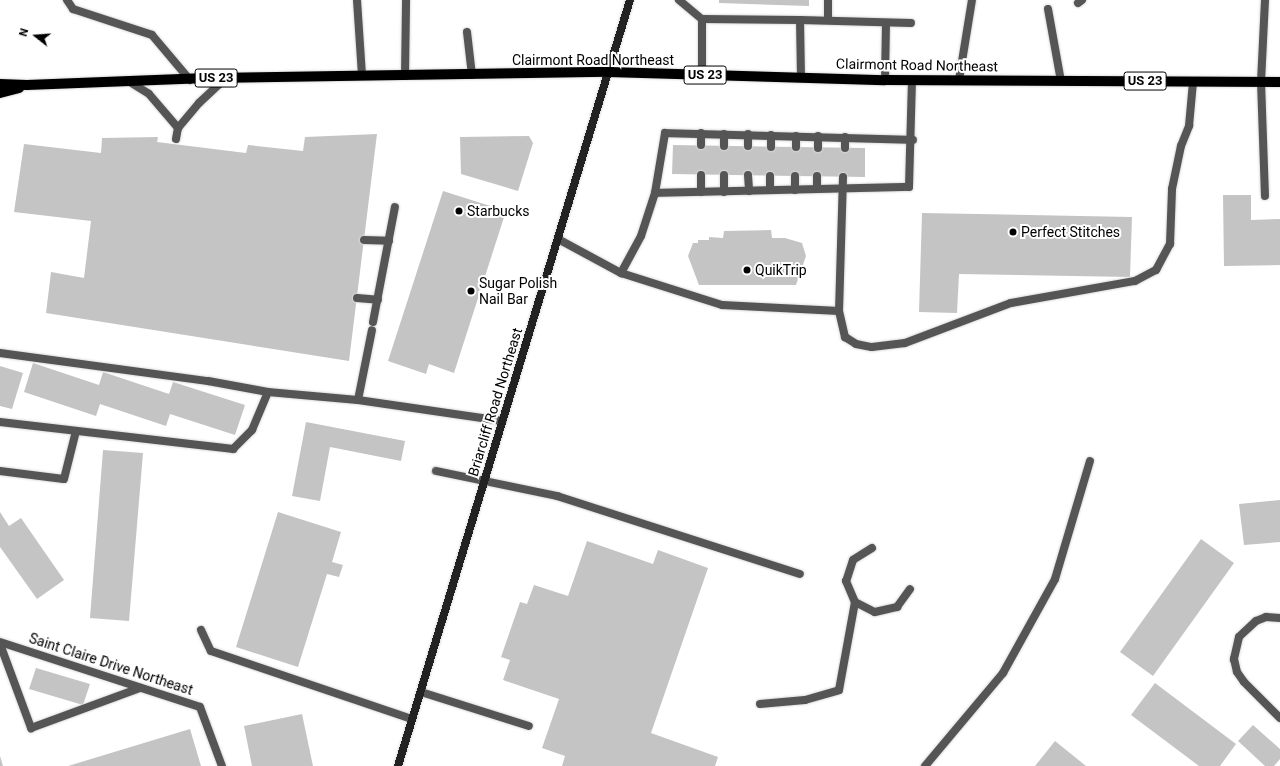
<!DOCTYPE html>
<style>
body{margin:0}
#map{position:relative;width:1280px;height:766px;overflow:hidden;background:#fff;font-family:Roboto,sans-serif}
div>[style]{position:absolute}
.building>*{inset:0;background:#c4c4c4}
.roads{filter:drop-shadow(0 0 1px #dbdbdb) drop-shadow(0 0 1px #dbdbdb)}
.lane>*{height:8px;margin:-4px;padding:0 4px;transform-origin:4px;border-radius:4px;background:#555}
.street>*{height:8px;margin:-4px;padding:0 4px;transform-origin:4px;border-radius:4px;background:#555}
.secondary>*{height:8px;margin:-4px;padding:0 4px;transform-origin:4px;border-radius:4px;background:#222}
.primary>*{height:10px;margin:-5px;padding:0 5px;transform-origin:5px;border-radius:5px;background:#000}
.dots>*{width:11px;height:11px;translate:-50% -50%;box-sizing:border-box;border:2px solid #fff;border-radius:50%}
span{translate:-50% -50%;white-space:nowrap;text-align:center;line-height:1.15;-webkit-text-stroke:4px #fff;paint-order:stroke}
.shield-label span{padding:1px 3px;background:#fff;border:1px solid;border-radius:3px;-webkit-text-stroke-width:0}
.shield-label{font-size:13px;color:#000;font-weight:700}
.street-label{font-size:14px;color:#000}
.poi-label{font-size:14px;color:#000}
.left{translate:0 -50%;text-align:left}
.north{position:absolute;left:16px;top:16px;width:40px;height:40px;-webkit-text-stroke:3px #fff;paint-order:stroke;rotate:287deg;font-size:11px;font-weight:700;line-height:16px;text-align:center;color:#000}
.north::after{content:'';display:block;margin:auto;width:14px;height:18px;background:#000;clip-path:polygon(50% 0,100% 100%,50% 72%,0 100%)}
</style>
<div id="map">
<div class="building">
<div style="clip-path:polygon(719px 0,809px 0,809px 6px,719px 3px)"></div>
<div style="clip-path:polygon(377px 134px,349px 361px,46px 313px,51px 272px,84px 278px,91px 221px,14px 212px,24px 144px,101px 153px,102px 138px,158px 137px,157px 142px,246px 153px,248px 145px,303px 151px,305px 137px)"></div>
<div style="clip-path:polygon(529px 136px,533px 143px,518px 191px,461px 174px,460px 137px)"></div>
<div style="clip-path:polygon(673px 145px,865px 148px,865px 177px,672px 174px)"></div>
<div style="clip-path:polygon(443px 191px,506px 211px,454px 373px,429px 364px,426px 374px,388px 361px)"></div>
<div style="clip-path:polygon(1223px 195px,1251px 195px,1251px 220px,1280px 219px,1280px 265px,1224px 266px)"></div>
<div style="clip-path:polygon(922px 213px,1132px 217px,1130px 277px,959px 274px,957px 313px,919px 312px)"></div>
<div style="clip-path:polygon(771px 230px,772px 238px,785px 238px,802px 243px,806px 256px,796px 285px,699px 285px,688px 256px,693px 243px,698px 243px,698px 240px,709px 240px,709px 237px,723px 238px,724px 231px)"></div>
<div style="clip-path:polygon(33px 363px,99px 385px,103px 372px,169px 394px,173px 382px,245px 405px,235px 435px,170px 414px,166px 426px,100px 404px,96px 416px,24px 392px)"></div>
<div style="clip-path:polygon(0 366px,23px 373px,12px 409px,0 406px)"></div>
<div style="clip-path:polygon(306px 422px,405px 441px,401px 461px,330px 447px,320px 501px,292px 496px)"></div>
<div style="clip-path:polygon(103px 450px,143px 453px,129px 621px,90px 618px)"></div>
<div style="clip-path:polygon(1280px 500px,1280px 542px,1244px 545px,1239px 504px)"></div>
<div style="clip-path:polygon(0 512px,9px 526px,21px 518px,64px 580px,37px 599px,0 547px)"></div>
<div style="clip-path:polygon(278px 512px,341px 532px,332px 562px,343px 565px,339px 577px,327px 574px,298px 667px,236px 647px)"></div>
<div style="clip-path:polygon(1201px 539px,1234px 563px,1153px 676px,1120px 652px)"></div>
<div style="clip-path:polygon(587px 541px,653px 564px,658px 550px,708px 568px,651px 733px,718px 757px,715px 766px,562px 766px,565px 756px,542px 748px,559px 699px,503px 680px,510px 660px,501px 657px,520px 602px,527px 604px,534px 585px,568px 596px)"></div>
<div style="clip-path:polygon(36px 668px,90px 684px,83px 705px,29px 689px)"></div>
<div style="clip-path:polygon(1155px 683px,1236px 744px,1220px 766px,1199px 766px,1131px 715px)"></div>
<div style="clip-path:polygon(302px 714px,313px 766px,252px 766px,244px 726px)"></div>
<div style="clip-path:polygon(1253px 725px,1280px 749px,1280px 759px,1274px 766px,1265px 766px,1238px 741px)"></div>
<div style="clip-path:polygon(190px 729px,201px 766px,68px 766px)"></div>
<div style="clip-path:polygon(1055px 741px,1086px 766px,1035px 766px)"></div>
<div style="clip-path:polygon(0 756px,3px 766px,0 766px)"></div>
</div>
<div class="roads">
<div class="lane">
<div style="left:67px;top:0;width:11px;rotate:56deg"></div>
<div style="left:73px;top:9px;width:83px;rotate:18.2deg"></div>
<div style="left:152px;top:35px;width:59px;rotate:49.8deg"></div>
<div style="left:357px;top:0;width:76px;rotate:86.2deg"></div>
<div style="left:679px;top:0;width:30px;rotate:40deg"></div>
<div style="left:1078px;top:3px;width:5px;rotate:-37deg"></div>
<div style="left:1048px;top:9px;width:73px;rotate:79.8deg"></div>
<div style="left:828px;top:20px;width:20px;rotate:-90deg"></div>
<div style="left:467px;top:32px;width:43px;rotate:83.4deg"></div>
<div style="left:702px;top:75px;width:56px;rotate:-90deg"></div>
<div style="left:702px;top:19px;width:98px;rotate:0.6deg"></div>
<div style="left:405px;top:76px;width:76px;rotate:-89.2deg"></div>
<div style="left:801px;top:77px;width:57px;rotate:-91deg"></div>
<div style="left:800px;top:20px;width:111px;rotate:1.5deg"></div>
<div style="left:885px;top:80px;width:57px;rotate:-89deg"></div>
<div style="left:959px;top:80px;width:81px;rotate:-80.8deg"></div>
<div style="left:130px;top:82px;width:22px;rotate:32deg"></div>
<div style="left:149px;top:94px;width:45px;rotate:49.5deg"></div>
<div style="left:178px;top:128px;width:33px;rotate:-50deg"></div>
<div style="left:199px;top:103px;width:37px;rotate:-43deg"></div>
<div style="left:701px;top:133px;width:12px;rotate:90deg"></div>
<div style="left:748px;top:134px;width:12px;rotate:90deg"></div>
<div style="left:796px;top:136px;width:11px;rotate:90deg"></div>
<div style="left:176px;top:139px;width:11px;rotate:-80deg"></div>
<div style="left:724px;top:146px;width:12px;rotate:-90deg"></div>
<div style="left:771px;top:147px;width:12px;rotate:-90deg"></div>
<div style="left:818px;top:148px;width:12px;rotate:-90deg"></div>
<div style="left:845px;top:148px;width:11px;rotate:-90deg"></div>
<div style="left:724px;top:175px;width:17px;rotate:90deg"></div>
<div style="left:748px;top:175px;width:16px;rotate:86deg"></div>
<div style="left:843px;top:177px;width:134px;rotate:91.7deg"></div>
<div style="left:839px;top:311px;width:27px;rotate:77deg"></div>
<div style="left:845px;top:337px;width:13px;rotate:32deg"></div>
<div style="left:856px;top:344px;width:16px;rotate:11deg"></div>
<div style="left:872px;top:347px;width:33px;rotate:-7deg"></div>
<div style="left:905px;top:343px;width:113px;rotate:-20.7deg"></div>
<div style="left:1011px;top:303px;width:126px;rotate:-10.1deg"></div>
<div style="left:1135px;top:281px;width:24px;rotate:-28deg"></div>
<div style="left:1156px;top:270px;width:30px;rotate:-62deg"></div>
<div style="left:1170px;top:244px;width:55px;rotate:-87.9deg"></div>
<div style="left:1172px;top:189px;width:44px;rotate:-78.2deg"></div>
<div style="left:1181px;top:146px;width:22px;rotate:-68deg"></div>
<div style="left:1189px;top:126px;width:44px;rotate:-84.8deg"></div>
<div style="left:817px;top:189px;width:13px;rotate:-90deg"></div>
<div style="left:770px;top:190px;width:14px;rotate:-90deg"></div>
<div style="left:795px;top:190px;width:14px;rotate:-90deg"></div>
<div style="left:701px;top:192px;width:17px;rotate:-90deg"></div>
<div style="left:655px;top:193px;width:254px;rotate:-1.4deg"></div>
<div style="left:909px;top:187px;width:107px;rotate:-88.4deg"></div>
<div style="left:1265px;top:196px;width:114px;rotate:-92deg"></div>
<div style="left:1261px;top:82px;width:82px;rotate:-87.2deg"></div>
<div style="left:558px;top:239px;width:72px;rotate:28.4deg"></div>
<div style="left:621px;top:273px;width:106px;rotate:17.6deg"></div>
<div style="left:722px;top:305px;width:117px;rotate:2.9deg"></div>
<div style="left:364px;top:240px;width:25px;rotate:2deg"></div>
<div style="left:621px;top:273px;width:42px;rotate:-61.6deg"></div>
<div style="left:641px;top:236px;width:45px;rotate:-72deg"></div>
<div style="left:655px;top:193px;width:61px;rotate:-80.5deg"></div>
<div style="left:665px;top:133px;width:248px;rotate:1.6deg"></div>
<div style="left:357px;top:298px;width:21px;rotate:5deg"></div>
<div style="left:373px;top:322px;width:117px;rotate:-79.2deg"></div>
<div style="left:0;top:353px;width:210px;rotate:7.7deg"></div>
<div style="left:208px;top:381px;width:61px;rotate:10.4deg"></div>
<div style="left:268px;top:392px;width:90px;rotate:5.1deg"></div>
<div style="left:358px;top:400px;width:146px;rotate:8.3deg"></div>
<div style="left:358px;top:400px;width:71px;rotate:-78.7deg"></div>
<div style="left:0;top:422px;width:235px;rotate:6.6deg"></div>
<div style="left:233px;top:449px;width:27px;rotate:-45deg"></div>
<div style="left:252px;top:430px;width:41px;rotate:-67.2deg"></div>
<div style="left:0;top:471px;width:64px;rotate:7.1deg"></div>
<div style="left:64px;top:479px;width:49px;rotate:-76deg"></div>
<div style="left:436px;top:471px;width:124px;rotate:11.7deg"></div>
<div style="left:557px;top:496px;width:255px;rotate:17.8deg"></div>
<div style="left:872px;top:548px;width:22px;rotate:148deg"></div>
<div style="left:853px;top:560px;width:22px;rotate:108deg"></div>
<div style="left:846px;top:581px;width:23px;rotate:67deg"></div>
<div style="left:855px;top:602px;width:22px;rotate:27deg"></div>
<div style="left:875px;top:612px;width:23px;rotate:-13deg"></div>
<div style="left:897px;top:607px;width:22px;rotate:-54deg"></div>
<div style="left:201px;top:630px;width:23px;rotate:65deg"></div>
<div style="left:211px;top:651px;width:212px;rotate:18.7deg"></div>
<div style="left:0;top:644px;width:90px;rotate:69.7deg"></div>
<div style="left:31px;top:728px;width:116px;rotate:-20.2deg"></div>
<div style="left:421px;top:692px;width:113px;rotate:17.5deg"></div>
<div style="left:760px;top:704px;width:45px;rotate:-5.1deg"></div>
<div style="left:805px;top:700px;width:35px;rotate:-16deg"></div>
<div style="left:839px;top:690px;width:89px;rotate:-79.7deg"></div>
</div>
<div class="street">
<div style="left:1280px;top:618px;width:14px;rotate:-176deg"></div>
<div style="left:1266px;top:617px;width:11px;rotate:158deg"></div>
<div style="left:1256px;top:621px;width:23px;rotate:137deg"></div>
<div style="left:1239px;top:637px;width:23px;rotate:103deg"></div>
<div style="left:1234px;top:659px;width:13px;rotate:77deg"></div>
<div style="left:1237px;top:672px;width:12px;rotate:55deg"></div>
<div style="left:1244px;top:682px;width:51px;rotate:45deg"></div>
<div style="left:0;top:642px;width:210px;rotate:18deg"></div>
<div style="left:200px;top:707px;width:63px;rotate:69.6deg"></div>
<div style="left:925px;top:766px;width:121px;rotate:-50deg"></div>
<div style="left:1003px;top:673px;width:107px;rotate:-61deg"></div>
<div style="left:1055px;top:579px;width:123px;rotate:-73.5deg"></div>
</div>
<div class="secondary">
<div style="left:398px;top:766px;width:800px;rotate:-73.15deg"></div>
</div>
<div class="primary">
<div style="left:0;top:84px;width:27px;rotate:2deg"></div>
<div style="left:27px;top:85px;width:186px;rotate:-2.2deg"></div>
<div style="left:213px;top:78px;width:395px;rotate:-0.9deg"></div>
<div style="left:608px;top:72px;width:277px;rotate:1.7deg"></div>
<div style="left:885px;top:80px;width:395px;rotate:0.3deg"></div>
<div style="left:0;top:93px;width:20px;rotate:-15deg"></div>
</div>
</div>
<div class="dots">
<div style="left:459px;top:211px;background:#000"></div>
<div style="left:1013px;top:232px;background:#000"></div>
<div style="left:747px;top:270px;background:#000"></div>
<div style="left:471px;top:291px;background:#000"></div>
</div>
<div class="shield-label">
<span style="left:705px;top:75px">US 23</span>
<span style="left:216px;top:78px">US 23</span>
<span style="left:1145px;top:81px">US 23</span>
</div>
<div class="street-label">
<span style="left:593px;top:60px">Clairmont Road Northeast</span>
<span style="left:917px;top:65px;rotate:1deg">Clairmont Road Northeast</span>
<span style="left:495px;top:402px;rotate:-73deg">Briarcliff Road Northeast</span>
<span style="left:111px;top:664px;rotate:18deg">Saint Claire Drive Northeast</span>
</div>
<div class="poi-label">
<span class="left" style="left:467px;top:211px">Starbucks</span>
<span class="left" style="left:1021px;top:232px">Perfect Stitches</span>
<span class="left" style="left:755px;top:270px">QuikTrip</span>
<span class="left" style="left:479px;top:291px">Sugar Polish<br>Nail Bar</span>
</div>
<div class="north">N</div>
</div>
